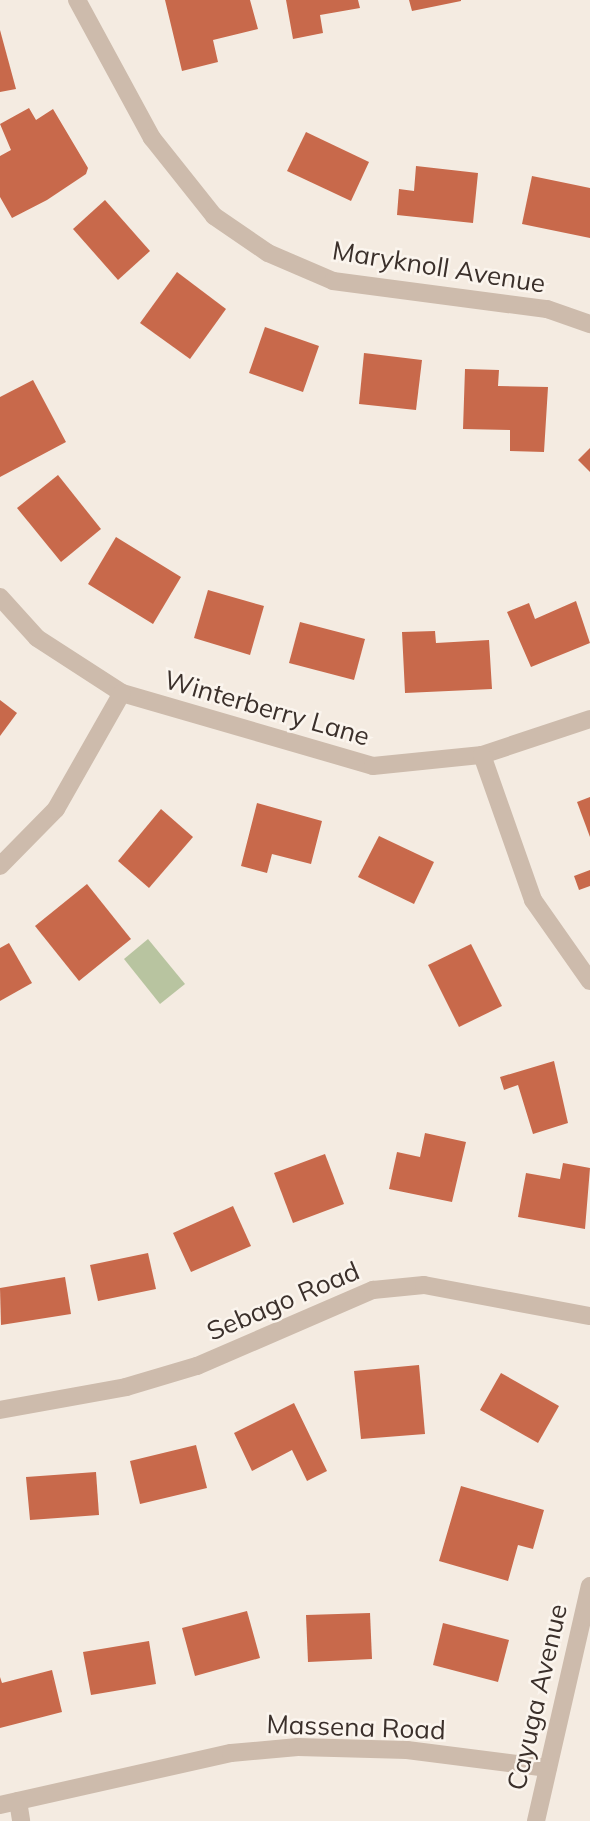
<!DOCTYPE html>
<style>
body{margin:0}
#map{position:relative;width:590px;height:1821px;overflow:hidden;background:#f4ebe1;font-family:Mulish,sans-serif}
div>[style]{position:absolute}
.green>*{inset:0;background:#b8c4a0}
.building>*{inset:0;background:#c8694b}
.minor>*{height:18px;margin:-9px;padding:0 9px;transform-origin:9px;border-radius:9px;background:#cdbbac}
span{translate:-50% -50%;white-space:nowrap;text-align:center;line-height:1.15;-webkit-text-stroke:5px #fbf5ee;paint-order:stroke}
.street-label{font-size:26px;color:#3b302b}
</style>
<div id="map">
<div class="green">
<div style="clip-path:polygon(148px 939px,185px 984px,160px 1004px,124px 959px)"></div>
</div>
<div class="building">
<div style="clip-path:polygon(165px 0,250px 0,258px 29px,213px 40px,218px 62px,182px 71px)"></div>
<div style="clip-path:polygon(286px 0,358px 0,360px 8px,320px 15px,323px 33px,293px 39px)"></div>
<div style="clip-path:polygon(409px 0,461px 0,461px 1px,412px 11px)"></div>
<div style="clip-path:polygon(0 30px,16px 89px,0 92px)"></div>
<div style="clip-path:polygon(29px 108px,36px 120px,53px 109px,88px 168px,86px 174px,47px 200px,12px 218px,0 197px,0 156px,11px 150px,0 124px)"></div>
<div style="clip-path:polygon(306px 132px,369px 162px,351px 201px,287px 171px)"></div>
<div style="clip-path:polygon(416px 166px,478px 173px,473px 223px,397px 215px,399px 189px,414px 191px)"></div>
<div style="clip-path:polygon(532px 176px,590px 188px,590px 238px,522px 224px)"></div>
<div style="clip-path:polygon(105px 200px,150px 251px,118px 280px,73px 229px)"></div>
<div style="clip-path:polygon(177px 272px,226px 309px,190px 359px,140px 323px)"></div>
<div style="clip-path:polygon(265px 327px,319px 346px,303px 392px,249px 373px)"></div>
<div style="clip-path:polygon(364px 353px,422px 360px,416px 410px,359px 404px)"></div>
<div style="clip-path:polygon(465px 369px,499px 370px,498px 386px,548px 387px,544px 452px,510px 451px,510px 430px,463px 429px)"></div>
<div style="clip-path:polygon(33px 380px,66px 442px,0 477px,0 397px)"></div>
<div style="clip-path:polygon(590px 448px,590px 472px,578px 460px)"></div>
<div style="clip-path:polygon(58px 475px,101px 529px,61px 562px,17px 508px)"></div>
<div style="clip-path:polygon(116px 537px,181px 577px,153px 624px,88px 584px)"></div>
<div style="clip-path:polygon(208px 590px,264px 606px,250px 655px,194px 638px)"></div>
<div style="clip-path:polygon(576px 601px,590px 643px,531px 667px,507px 612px,529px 603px,535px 619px)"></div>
<div style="clip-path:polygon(300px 622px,365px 639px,354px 680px,289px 663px)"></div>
<div style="clip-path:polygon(435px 631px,436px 643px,489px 640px,492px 689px,405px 693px,402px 632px)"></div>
<div style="clip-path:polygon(0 700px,17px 713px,0 736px)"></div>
<div style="clip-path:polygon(590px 797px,590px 837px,577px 802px)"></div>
<div style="clip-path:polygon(257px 803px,322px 821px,311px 864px,272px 854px,267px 873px,241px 866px)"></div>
<div style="clip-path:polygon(161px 809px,193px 837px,149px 888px,118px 861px)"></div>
<div style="clip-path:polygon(379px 836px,434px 862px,414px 904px,358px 877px)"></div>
<div style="clip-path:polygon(590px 870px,590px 886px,579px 890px,574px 876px)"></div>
<div style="clip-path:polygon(87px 884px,131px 939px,79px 981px,35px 926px)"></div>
<div style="clip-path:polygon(9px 943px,32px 983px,0 1001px,0 948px)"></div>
<div style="clip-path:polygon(471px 944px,502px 1006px,459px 1027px,428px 965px)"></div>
<div style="clip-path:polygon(554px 1061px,568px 1123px,533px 1134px,518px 1085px,504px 1090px,500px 1077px)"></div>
<div style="clip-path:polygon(425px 1133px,466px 1142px,452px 1202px,389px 1189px,397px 1152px,420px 1157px)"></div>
<div style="clip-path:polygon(325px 1154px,344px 1204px,293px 1223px,274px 1173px)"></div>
<div style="clip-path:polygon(563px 1163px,590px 1168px,585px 1229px,518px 1217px,526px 1173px,560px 1179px)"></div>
<div style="clip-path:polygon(233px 1206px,251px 1246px,191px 1272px,173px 1233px)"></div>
<div style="clip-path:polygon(148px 1253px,156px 1289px,98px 1301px,90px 1265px)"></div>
<div style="clip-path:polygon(65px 1277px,71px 1314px,1px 1325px,0 1288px)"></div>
<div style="clip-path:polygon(419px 1365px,425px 1434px,361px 1439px,354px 1371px)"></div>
<div style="clip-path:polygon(501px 1373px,559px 1406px,538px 1443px,480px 1410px)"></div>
<div style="clip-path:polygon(294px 1403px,327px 1471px,307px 1481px,292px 1450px,252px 1471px,234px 1433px)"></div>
<div style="clip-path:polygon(196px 1445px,207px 1488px,140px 1504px,130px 1461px)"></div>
<div style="clip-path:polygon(96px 1472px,99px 1515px,30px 1520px,26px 1477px)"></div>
<div style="clip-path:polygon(461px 1486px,544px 1510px,533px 1549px,518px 1545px,508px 1581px,439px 1561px)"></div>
<div style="clip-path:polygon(247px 1611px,260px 1658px,195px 1676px,182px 1628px)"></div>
<div style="clip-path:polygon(370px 1613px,372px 1659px,308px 1662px,306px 1615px)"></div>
<div style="clip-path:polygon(443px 1623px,509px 1640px,498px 1682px,433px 1665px)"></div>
<div style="clip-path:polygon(149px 1641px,156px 1684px,91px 1695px,83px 1652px)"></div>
<div style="clip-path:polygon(52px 1670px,62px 1712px,0 1728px,0 1677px,2px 1683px)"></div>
</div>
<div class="minor">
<div style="left:77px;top:0;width:157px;rotate:61.5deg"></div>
<div style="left:152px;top:138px;width:100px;rotate:51.5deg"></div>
<div style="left:214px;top:216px;width:65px;rotate:34.4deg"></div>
<div style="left:268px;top:253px;width:71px;rotate:23.3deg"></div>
<div style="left:333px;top:281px;width:216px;rotate:7.5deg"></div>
<div style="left:547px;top:309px;width:46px;rotate:19.2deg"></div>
<div style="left:0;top:597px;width:55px;rotate:47.9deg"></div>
<div style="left:37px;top:638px;width:101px;rotate:32.9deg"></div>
<div style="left:122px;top:693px;width:261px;rotate:16.2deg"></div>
<div style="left:373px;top:766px;width:110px;rotate:-5.8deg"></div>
<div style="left:482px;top:755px;width:114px;rotate:-18.4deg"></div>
<div style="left:482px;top:755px;width:154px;rotate:70.6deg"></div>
<div style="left:533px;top:900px;width:99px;rotate:54.9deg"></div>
<div style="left:0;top:866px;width:80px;rotate:-45.5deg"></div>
<div style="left:56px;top:809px;width:133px;rotate:-60.4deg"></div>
<div style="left:0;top:1410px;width:128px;rotate:-10.3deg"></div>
<div style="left:126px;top:1387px;width:74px;rotate:-16.5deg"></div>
<div style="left:197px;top:1366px;width:192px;rotate:-23.4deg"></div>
<div style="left:373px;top:1290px;width:51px;rotate:-5.6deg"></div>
<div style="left:424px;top:1285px;width:169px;rotate:10.6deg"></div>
<div style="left:18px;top:1801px;width:20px;rotate:81deg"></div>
<div style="left:0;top:1805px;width:237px;rotate:-12.7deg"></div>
<div style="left:231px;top:1753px;width:67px;rotate:-5.1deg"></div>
<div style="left:298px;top:1747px;width:109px;rotate:1.6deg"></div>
<div style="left:407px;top:1750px;width:142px;rotate:7.3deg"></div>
<div style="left:536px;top:1821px;width:241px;rotate:-77.1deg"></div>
</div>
<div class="street-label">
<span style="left:439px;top:267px;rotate:9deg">Maryknoll Avenue</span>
<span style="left:267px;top:708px;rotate:16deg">Winterberry Lane</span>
<span style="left:283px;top:1301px;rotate:-23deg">Sebago Road</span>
<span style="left:537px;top:1697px;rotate:-77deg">Cayuga Avenue</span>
<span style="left:356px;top:1727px;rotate:2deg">Massena Road</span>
</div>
</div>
